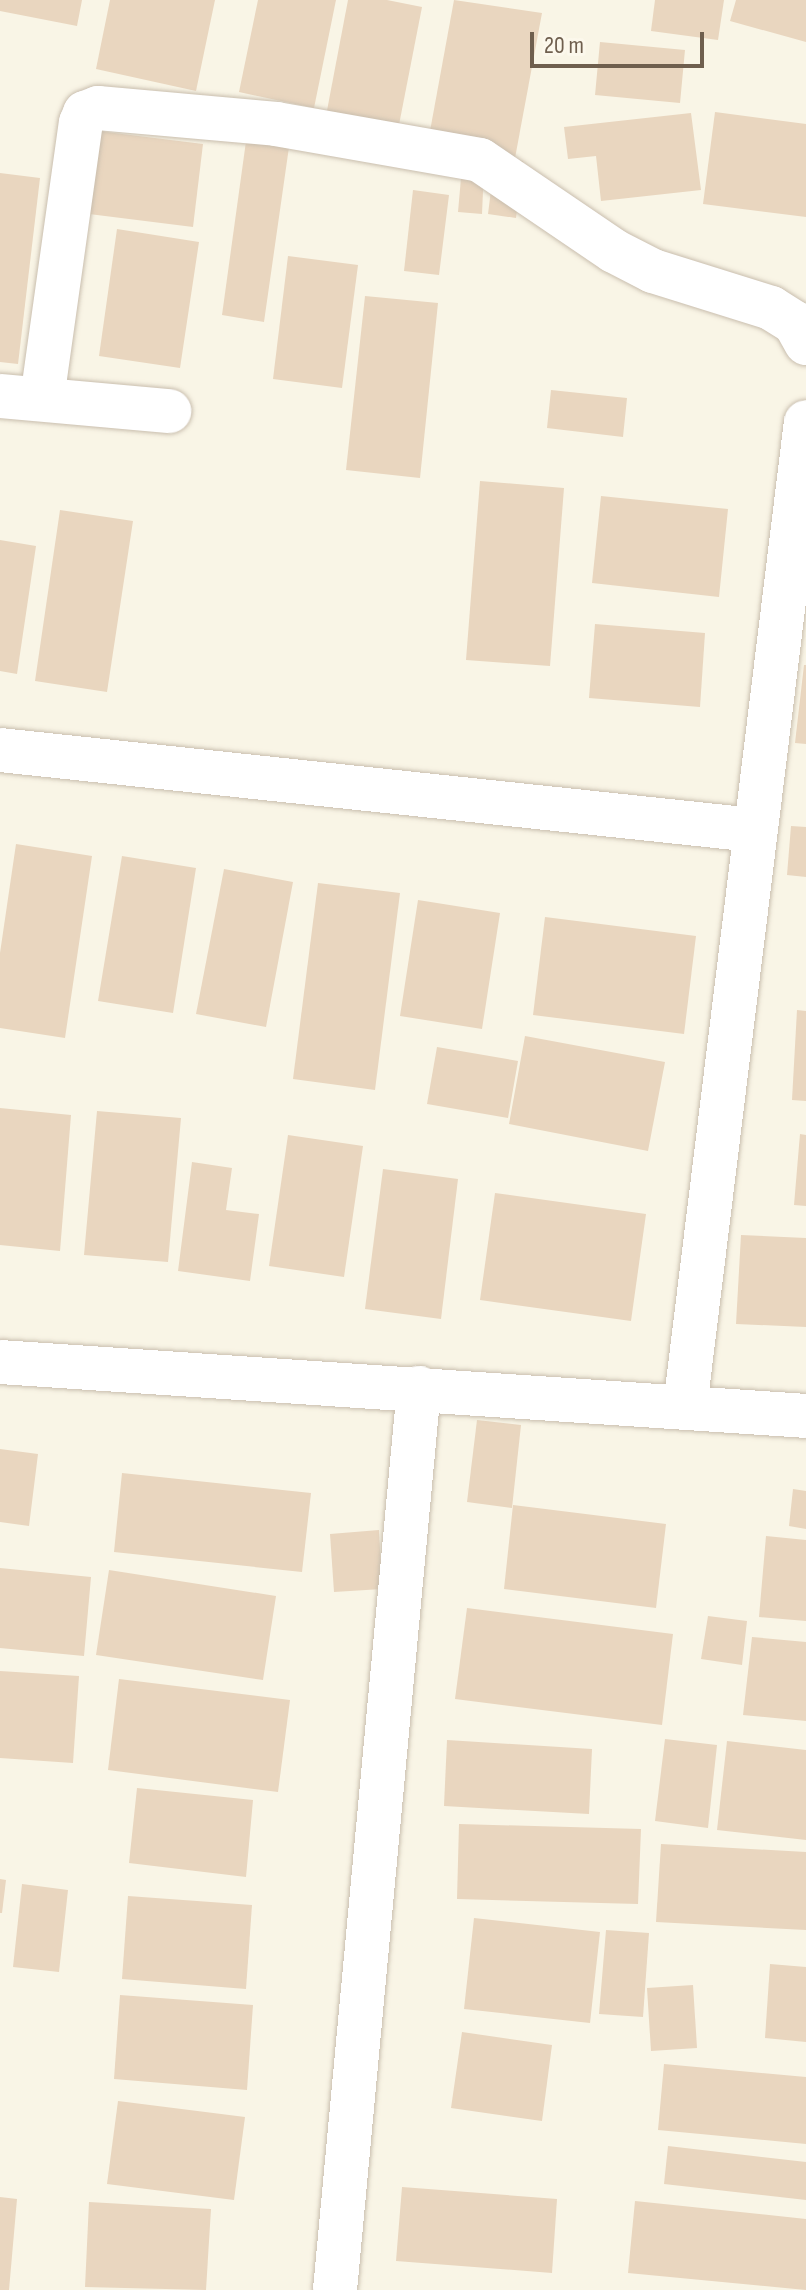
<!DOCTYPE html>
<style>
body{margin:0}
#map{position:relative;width:806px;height:2290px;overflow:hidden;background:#f9f5e6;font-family:"Sofia Sans Condensed",sans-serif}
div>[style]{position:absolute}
.building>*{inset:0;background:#e9d6bf}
.roads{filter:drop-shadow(0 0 2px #c9beae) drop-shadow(0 0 2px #c9beae)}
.minor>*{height:44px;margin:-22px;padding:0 22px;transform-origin:22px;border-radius:22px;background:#fff}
span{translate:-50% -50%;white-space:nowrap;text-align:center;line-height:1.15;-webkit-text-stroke:7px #fcf8ec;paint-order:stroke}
.scale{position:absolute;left:530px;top:32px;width:174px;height:36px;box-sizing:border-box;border:4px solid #6f5f4e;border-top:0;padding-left:10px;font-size:24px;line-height:28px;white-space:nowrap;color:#6f5f4e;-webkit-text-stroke:6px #fcf8ec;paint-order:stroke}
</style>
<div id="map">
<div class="building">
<div style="clip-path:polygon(0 0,82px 0,77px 26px,0 11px)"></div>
<div style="clip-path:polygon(110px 0,215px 0,196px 91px,96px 69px)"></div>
<div style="clip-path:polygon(258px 0,336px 0,314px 108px,239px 92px)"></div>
<div style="clip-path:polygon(348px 0,387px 0,422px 7px,397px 135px,325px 121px)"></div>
<div style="clip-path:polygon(454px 0,542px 13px,515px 158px,428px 142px)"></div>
<div style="clip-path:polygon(655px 0,724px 0,718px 40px,651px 31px)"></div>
<div style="clip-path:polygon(736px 0,806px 0,806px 42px,730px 21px)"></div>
<div style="clip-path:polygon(600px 42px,685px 50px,680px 103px,595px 95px)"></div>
<div style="clip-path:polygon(715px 112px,806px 124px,806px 217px,703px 204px)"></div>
<div style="clip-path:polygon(691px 113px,701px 190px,601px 201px,596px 156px,568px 159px,564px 127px)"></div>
<div style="clip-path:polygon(98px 131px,203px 144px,193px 227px,89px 214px)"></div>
<div style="clip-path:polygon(247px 134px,290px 140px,264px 322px,222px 315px)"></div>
<div style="clip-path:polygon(495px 158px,523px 161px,516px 218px,488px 214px)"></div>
<div style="clip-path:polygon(462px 167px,484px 168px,482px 214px,458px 212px)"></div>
<div style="clip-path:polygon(0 173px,40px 178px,18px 364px,0 362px)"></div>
<div style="clip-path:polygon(413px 190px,449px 195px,439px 275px,404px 271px)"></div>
<div style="clip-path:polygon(117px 229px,199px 242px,180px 368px,99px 356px)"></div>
<div style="clip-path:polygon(288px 256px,358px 265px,342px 388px,273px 379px)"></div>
<div style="clip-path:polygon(365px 296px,438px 303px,420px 478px,346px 470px)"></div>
<div style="clip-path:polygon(551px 390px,627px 398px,623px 437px,547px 428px)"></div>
<div style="clip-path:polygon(480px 481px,564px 488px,550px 666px,466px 660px)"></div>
<div style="clip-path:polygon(601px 496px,728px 509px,719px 597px,592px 583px)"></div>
<div style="clip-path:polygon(60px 510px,133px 521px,107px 692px,35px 681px)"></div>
<div style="clip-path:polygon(0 540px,36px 546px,17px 674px,0 671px)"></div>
<div style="clip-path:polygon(595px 624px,705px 633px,700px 707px,589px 698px)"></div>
<div style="clip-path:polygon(804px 665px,806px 665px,806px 744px,795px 743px)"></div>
<div style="clip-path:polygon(791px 826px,806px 827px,806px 877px,787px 875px)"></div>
<div style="clip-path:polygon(16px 844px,92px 856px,65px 1038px,0 1028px,0 953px)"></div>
<div style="clip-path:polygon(122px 856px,196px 868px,173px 1013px,98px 1001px)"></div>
<div style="clip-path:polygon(224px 869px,293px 882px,266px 1027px,196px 1014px)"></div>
<div style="clip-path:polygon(318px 883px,400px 893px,375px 1090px,293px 1079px)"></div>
<div style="clip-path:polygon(418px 900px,500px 913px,482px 1029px,400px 1016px)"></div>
<div style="clip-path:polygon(545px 917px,696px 936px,684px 1034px,533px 1015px)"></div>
<div style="clip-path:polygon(797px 1010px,806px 1011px,806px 1101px,792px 1100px)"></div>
<div style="clip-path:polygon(525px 1036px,665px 1062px,648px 1151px,509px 1124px)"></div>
<div style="clip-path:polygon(437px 1047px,518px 1061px,508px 1118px,427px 1104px)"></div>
<div style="clip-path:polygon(0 1108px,71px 1115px,60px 1251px,0 1245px)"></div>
<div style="clip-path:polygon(97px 1111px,181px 1118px,168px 1262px,84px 1255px)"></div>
<div style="clip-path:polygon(800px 1134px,806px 1135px,806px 1206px,794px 1205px)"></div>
<div style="clip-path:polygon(288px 1135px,363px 1146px,344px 1277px,269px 1266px)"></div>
<div style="clip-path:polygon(192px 1162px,232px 1168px,226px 1210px,259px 1214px,250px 1281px,178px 1271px)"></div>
<div style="clip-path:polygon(383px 1169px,458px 1179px,441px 1319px,365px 1309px)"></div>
<div style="clip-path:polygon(495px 1193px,646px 1214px,631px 1321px,480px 1300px)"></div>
<div style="clip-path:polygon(741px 1235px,806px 1238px,806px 1327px,736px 1324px)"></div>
<div style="clip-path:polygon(477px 1420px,521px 1425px,512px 1508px,467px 1502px)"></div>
<div style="clip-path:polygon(0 1449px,38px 1454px,29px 1526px,0 1522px)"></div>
<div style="clip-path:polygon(122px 1473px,311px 1493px,302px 1572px,114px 1552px)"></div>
<div style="clip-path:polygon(793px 1489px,806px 1491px,806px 1529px,789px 1526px)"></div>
<div style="clip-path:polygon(513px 1505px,666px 1524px,656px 1608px,504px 1589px)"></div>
<div style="clip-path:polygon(379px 1530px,382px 1589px,334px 1592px,330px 1534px)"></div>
<div style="clip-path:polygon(766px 1536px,806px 1540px,806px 1621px,759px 1617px)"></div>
<div style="clip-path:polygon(0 1568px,91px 1577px,84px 1656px,0 1648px)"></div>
<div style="clip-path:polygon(109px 1570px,276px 1596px,263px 1680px,96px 1655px)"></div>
<div style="clip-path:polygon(467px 1608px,673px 1634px,662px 1725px,455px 1699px)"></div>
<div style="clip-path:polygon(708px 1616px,747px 1621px,742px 1665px,701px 1659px)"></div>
<div style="clip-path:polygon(752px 1637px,806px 1642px,806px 1721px,743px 1715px)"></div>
<div style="clip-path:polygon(0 1671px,79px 1676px,73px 1763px,0 1758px)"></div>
<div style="clip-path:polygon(119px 1679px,290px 1700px,278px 1792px,108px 1770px)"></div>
<div style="clip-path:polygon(665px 1739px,717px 1745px,708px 1828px,655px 1821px)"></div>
<div style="clip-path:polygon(447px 1740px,592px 1749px,589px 1814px,444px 1806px)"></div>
<div style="clip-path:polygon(727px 1741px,806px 1750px,806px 1840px,717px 1830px)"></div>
<div style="clip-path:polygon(137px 1788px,253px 1800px,246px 1877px,129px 1863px)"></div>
<div style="clip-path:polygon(459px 1824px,641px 1829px,638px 1904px,457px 1899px)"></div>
<div style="clip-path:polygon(661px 1844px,806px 1852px,806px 1930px,656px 1922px)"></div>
<div style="clip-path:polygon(0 1879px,6px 1880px,2px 1913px,0 1913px)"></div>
<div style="clip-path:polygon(22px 1884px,68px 1890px,59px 1972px,13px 1967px)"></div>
<div style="clip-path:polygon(128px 1896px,252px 1905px,246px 1989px,122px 1979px)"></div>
<div style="clip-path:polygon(474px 1918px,600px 1932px,590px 2023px,464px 2009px)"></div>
<div style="clip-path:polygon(606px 1930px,649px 1933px,643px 2017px,599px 2014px)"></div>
<div style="clip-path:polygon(770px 1964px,806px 1967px,806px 2042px,765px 2038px)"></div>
<div style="clip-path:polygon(693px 1985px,697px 2048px,651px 2051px,647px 1988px)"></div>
<div style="clip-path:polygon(120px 1995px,253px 2005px,247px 2090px,114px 2079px)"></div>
<div style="clip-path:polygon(462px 2032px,552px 2045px,542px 2121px,451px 2108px)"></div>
<div style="clip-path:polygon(664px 2064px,806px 2077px,806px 2144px,658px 2130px)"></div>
<div style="clip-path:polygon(118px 2101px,245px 2117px,234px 2200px,107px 2184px)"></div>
<div style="clip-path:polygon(668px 2146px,806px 2162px,806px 2200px,664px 2184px)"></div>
<div style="clip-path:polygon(402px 2187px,557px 2199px,552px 2273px,396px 2261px)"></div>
<div style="clip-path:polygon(0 2197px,17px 2199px,9px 2290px,0 2290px)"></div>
<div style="clip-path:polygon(635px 2201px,806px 2219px,806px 2290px,628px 2273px)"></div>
<div style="clip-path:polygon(89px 2202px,211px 2209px,206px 2290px,85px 2287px)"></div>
</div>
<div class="roads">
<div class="minor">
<div style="left:0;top:396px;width:170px;rotate:5.1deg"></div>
<div style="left:42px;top:399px;width:279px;rotate:-82deg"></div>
<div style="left:81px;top:123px;width:11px;rotate:-68deg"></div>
<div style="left:85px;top:113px;width:14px;rotate:-21deg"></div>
<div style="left:98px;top:108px;width:179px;rotate:5.1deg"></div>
<div style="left:276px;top:124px;width:207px;rotate:10deg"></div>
<div style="left:480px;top:160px;width:162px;rotate:34.2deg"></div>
<div style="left:614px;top:251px;width:44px;rotate:27.1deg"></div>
<div style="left:653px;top:271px;width:124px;rotate:17.4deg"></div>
<div style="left:771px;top:308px;width:28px;rotate:32deg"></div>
<div style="left:795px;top:323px;width:23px;rotate:61deg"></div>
<div style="left:0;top:750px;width:757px;rotate:6.06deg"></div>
<div style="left:0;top:1362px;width:808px;rotate:3.83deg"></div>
<div style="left:685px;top:1407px;width:992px;rotate:-83deg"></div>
<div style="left:335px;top:2290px;width:906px;rotate:-84.68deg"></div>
</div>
</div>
<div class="scale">20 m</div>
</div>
